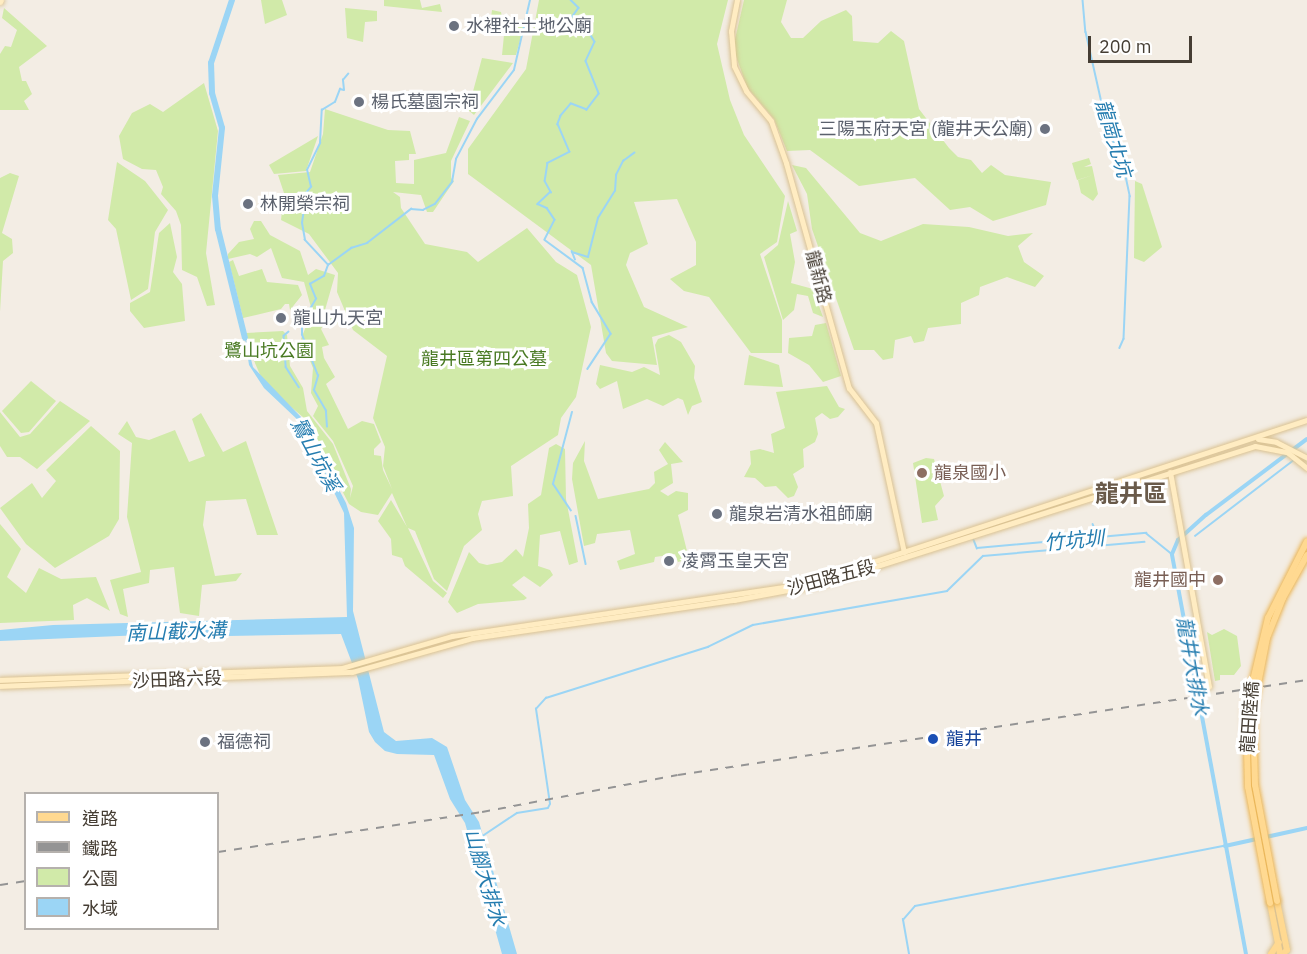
<!DOCTYPE html>
<meta charset="utf-8">
<style>
body{margin:0}
#map{position:relative;width:1307px;height:954px;overflow:hidden;background:#f3ede4;font-family:"IBM Plex Sans","Noto Sans TC",sans-serif}
div>[style]{position:absolute}
.green>*{inset:0;background:#d1eaa9}
.water>*{inset:0;background:#9bd5f5}
.stream>*{height:1.5px;margin:-0.75px;padding:0 0.75px;transform-origin:0.75px;border-radius:0.75px;background:#9bd5f5}
.canal>*{height:4px;margin:-2px;padding:0 2px;transform-origin:2px;border-radius:2px;background:#9bd5f5}
.river>*{height:6px;margin:-3px;padding:0 3px;transform-origin:3px;border-radius:3px;background:#9bd5f5}
.roads{filter:drop-shadow(0 0 2px #dac292) drop-shadow(0 0 2px #dac292)}
.secondary>*{height:5px;margin:-2.5px;padding:0 2.5px;transform-origin:2.5px;border-radius:2.5px;background:#ffecc2}
.primary>*{height:6px;margin:-3px;padding:0 3px;transform-origin:3px;border-radius:3px;background:#ffd991}
.rail>*{height:1.5px;margin-top:-0.75px;transform-origin:0;background:repeating-linear-gradient(90deg,#949494 0 8px,transparent 0 16px)}
.bridges{filter:drop-shadow(0 0 2px #ebb75a) drop-shadow(0 0 2px #ebb75a)}
.primary-bridge>*{height:6px;margin:-3px;padding:0 3px;transform-origin:3px;border-radius:3px;background:#ffd991}
.dots>*{width:16px;height:16px;translate:-50% -50%;box-sizing:border-box;border:3px solid #fff;border-radius:50%}
span{translate:-50% -50%;white-space:nowrap;text-align:center;line-height:1.15;-webkit-text-stroke:6px #fff;paint-order:stroke}
.worship-label{font-size:18px;color:#5b616d}
.left{translate:0 -50%;text-align:left}
.right{translate:-100% -50%;text-align:right}
.street-label{font-size:18px;color:#453d33}
.park-label{font-size:18px;color:#497a23}
.education-label{font-size:18px;color:#785e54}
.transit-label{font-size:18px;color:#164399}
.water-label{font-size:20px;color:#257db0;font-style:italic}
.district-label{font-size:24px;color:#695a4a;font-weight:700}
.legend{position:absolute;left:24px;top:792px;width:195px;height:138px;box-sizing:border-box;background:#fff;border:2px solid #b5b1ad;margin:0;padding:8px 10px;list-style:none;font-size:18px;color:#453d33}
.legend li{display:flex;align-items:center;gap:12px;height:30px}
.legend b{width:30px;border:2px solid #b5b1ad}
.scale{position:absolute;left:1088px;top:36px;width:104px;height:27px;box-sizing:border-box;border:3px solid #453d33;border-top:0;padding-left:8px;font-size:18px;line-height:21px;white-space:nowrap;color:#453d33;-webkit-text-stroke:4px #fff;paint-order:stroke}
</style>
<div id="map">
<div class="green">
<div style="clip-path:polygon(261px 0,282px 0,287px 15px,265px 24px)"></div>
<div style="clip-path:polygon(384px 0,420px 0,422px 8px,440px 4px,442px 12px,384px 6px)"></div>
<div style="clip-path:polygon(539px 0,728px 0,717px 44px,730px 100px,744px 135px,785px 196px,777px 242px,760px 254px,782px 320px,782px 353px,751px 353px,709px 297px,684px 291px,670px 279px,696px 265px,696px 242px,677px 199px,634px 202px,648px 244px,630px 253px,626px 265px,644px 307px,688px 327px,652px 337px,657px 365px,612px 361px,606px 353px,591px 265px,468px 174px,468px 149px,526px 69px)"></div>
<div style="clip-path:polygon(744px 0,787px 0,781px 22px,791px 38px,803px 38px,821px 21px,846px 10px,852px 16px,853px 41px,878px 43px,891px 31px,904px 41px,919px 109px,949px 148px,958px 157px,971px 160px,982px 173px,991px 165px,1005px 175px,1051px 182px,1046px 205px,993px 221px,970px 207px,950px 210px,915px 178px,859px 186px,810px 150px,787px 151px,774px 119px,747px 87px,733px 48px)"></div>
<div style="clip-path:polygon(4px 8px,47px 46px,19px 67px,22px 81px,26px 81px,32px 94px,24px 101px,29px 110px,0 110px,0 54px,5px 46px,11px 47px,17px 30px,2px 18px)"></div>
<div style="clip-path:polygon(345px 8px,377px 11px,377px 21px,365px 22px,363px 42px,347px 38px)"></div>
<div style="clip-path:polygon(492px 10px,501px 12px,503px 22px,525px 22px,516px 55px,502px 55px,504px 35px,489px 33px)"></div>
<div style="clip-path:polygon(482px 58px,513px 63px,474px 115px,468px 110px)"></div>
<div style="clip-path:polygon(204px 83px,218px 131px,206px 253px,215px 305px,207px 306px,197px 277px,182px 270px,181px 225px,176px 211px,161px 194px,163px 187px,156px 170px,142px 169px,123px 159px,119px 136px,132px 113px,150px 104px,163px 112px)"></div>
<div style="clip-path:polygon(325px 109px,388px 130px,410px 131px,416px 154px,409px 154px,409px 160px,395px 161px,396px 183px,414px 184px,414px 160px,446px 153px,459px 117px,470px 121px,451px 161px,451px 178px,454px 181px,433px 212px,427px 212px,421px 195px,393px 192px,400px 197px,401px 208px,425px 244px,467px 252px,478px 262px,527px 228px,556px 262px,577px 275px,591px 327px,576px 397px,561px 418px,558px 435px,511px 466px,513px 496px,482px 501px,478px 514px,482px 530px,464px 546px,447px 591px,434px 579px,415px 531px,408px 528px,433px 581px,447px 593px,443px 598px,405px 566px,402px 558px,392px 555px,391px 539px,378px 521px,391px 500px,407px 527px,392px 493px,378px 515px,361px 512px,349px 504px,304px 418px,264px 384px,249px 349px,246px 333px,283px 331px,287px 335px,290px 366px,303px 388px,307px 411px,333px 444px,351px 489px,350px 498px,353px 486px,333px 441px,313px 416px,318px 406px,311px 393px,313px 368px,301px 339px,312px 311px,304px 282px,282px 278px,271px 248px,257px 257px,250px 254px,228px 259px,228px 254px,239px 242px,254px 239px,250px 229px,254px 221px,261px 221px,270px 235px,300px 251px,308px 275px,316px 269px,335px 275px,325px 310px,340px 322px,332px 326px,324px 324px,321px 329px,329px 345px,322px 347px,324px 358px,335px 377px,326px 384px,348px 429px,362px 421px,374px 424px,381px 442px,374px 449px,374px 455px,381px 456px,383px 470px,392px 489px,383px 466px,385px 447px,373px 418px,387px 356px,353px 330px,337px 292px,338px 273px,309px 234px,281px 220px,284px 193px,278px 175px,310px 172px,323px 134px)"></div>
<div style="clip-path:polygon(318px 136px,306px 171px,274px 174px,269px 165px)"></div>
<div style="clip-path:polygon(1089px 158px,1091px 164px,1084px 167px,1092px 166px,1098px 194px,1093px 201px,1081px 193px,1078px 180px,1093px 175px,1077px 180px,1072px 163px)"></div>
<div style="clip-path:polygon(117px 162px,145px 181px,168px 210px,155px 232px,148px 289px,131px 300px,116px 229px,108px 220px)"></div>
<div style="clip-path:polygon(792px 165px,806px 168px,860px 233px,881px 241px,923px 224px,969px 227px,1008px 236px,1033px 233px,1018px 246px,1024px 262px,1044px 276px,1035px 287px,1007px 277px,980px 287px,979px 295px,961px 303px,961px 324px,928px 328px,924px 341px,914px 343px,911px 336px,895px 340px,893px 358px,883px 360px,874px 350px,854px 350px,812px 229px,807px 194px)"></div>
<div style="clip-path:polygon(10px 173px,19px 176px,2px 233px,12px 239px,13px 253px,3px 261px,0 312px,0 178px)"></div>
<div style="clip-path:polygon(1135px 181px,1142px 184px,1162px 247px,1144px 262px,1134px 258px)"></div>
<div style="clip-path:polygon(788px 201px,797px 231px,790px 234px,795px 262px,791px 283px,813px 289px,823px 317px,813px 313px,808px 296px,797px 294px,794px 310px,783px 320px,764px 257px,778px 245px)"></div>
<div style="clip-path:polygon(170px 223px,177px 257px,173px 272px,182px 284px,185px 321px,144px 328px,130px 311px,130px 303px,150px 292px,159px 233px)"></div>
<div style="clip-path:polygon(233px 260px,239px 276px,262px 269px,267px 282px,298px 285px,302px 295px,290px 310px,289px 304px,285px 304px,281px 309px,243px 318px,229px 262px)"></div>
<div style="clip-path:polygon(826px 323px,841px 376px,823px 382px,809px 365px,788px 353px,789px 338px,812px 336px,815px 325px)"></div>
<div style="clip-path:polygon(669px 335px,681px 342px,695px 366px,694px 378px,702px 402px,692px 406px,688px 415px,683px 400px,678px 398px,663px 406px,647px 399px,623px 409px,617px 381px,600px 389px,596px 384px,600px 365px,632px 372px,644px 367px,660px 375px,655px 345px,658px 339px)"></div>
<div style="clip-path:polygon(749px 355px,779px 365px,783px 387px,744px 385px)"></div>
<div style="clip-path:polygon(31px 381px,56px 401px,29px 432px,21px 433px,2px 411px)"></div>
<div style="clip-path:polygon(827px 386px,839px 407px,845px 409px,838px 417px,830px 419px,822px 413px,815px 418px,818px 434px,815px 442px,803px 449px,804px 467px,793px 474px,798px 487px,794px 496px,788px 498px,776px 486px,765px 487px,755px 478px,744px 477px,751px 464px,750px 451px,760px 449px,774px 453px,771px 434px,785px 428px,776px 392px)"></div>
<div style="clip-path:polygon(60px 401px,90px 421px,37px 469px,20px 457px,7px 457px,0 446px,0 412px,20px 437px,30px 434px)"></div>
<div style="clip-path:polygon(201px 413px,223px 452px,246px 441px,278px 535px,257px 535px,246px 499px,206px 501px,203px 525px,215px 576px,242px 573px,236px 581px,202px 585px,199px 616px,180px 613px,174px 567px,150px 570px,149px 583px,123px 589px,128px 617px,120px 614px,110px 580px,141px 572px,127px 517px,132px 443px,118px 434px,127px 421px,136px 437px,149px 440px,175px 430px,189px 462px,205px 456px,192px 419px)"></div>
<div style="clip-path:polygon(91px 426px,120px 451px,119px 519px,109px 536px,55px 568px,26px 544px,0 508px,32px 483px,42px 498px,56px 481px,46px 470px)"></div>
<div style="clip-path:polygon(585px 441px,584px 461px,598px 499px,649px 489px,655px 483px,654px 472px,668px 464px,659px 450px,665px 442px,683px 462px,671px 464px,673px 483px,660px 491px,668px 496px,676px 491px,688px 493px,688px 510px,678px 515px,689px 559px,678px 562px,675px 554px,655px 557px,654px 562px,620px 570px,617px 561px,635px 554px,630px 530px,597px 534px,595px 543px,584px 546px,572px 479px,573px 463px)"></div>
<div style="clip-path:polygon(556px 444px,565px 449px,566px 499px,578px 562px,569px 565px,560px 531px,540px 535px,538px 566px,550px 570px,553px 575px,540px 587px,524px 576px,512px 585px,527px 598px,524px 600px,478px 604px,457px 613px,448px 602px,469px 552px,479px 563px,487px 565px,502px 562px,516px 549px,523px 557px,529px 528px,528px 504px,541px 495px,549px 448px)"></div>
<div style="clip-path:polygon(926px 458px,934px 459px,944px 496px,935px 506px,938px 520px,922px 523px,913px 463px)"></div>
<div style="clip-path:polygon(0 524px,21px 549px,7px 577px,26px 593px,39px 568px,61px 579px,96px 577px,110px 611px,87px 598px,73px 605px,74px 620px,0 623px)"></div>
<div style="clip-path:polygon(1224px 629px,1237px 636px,1241px 666px,1234px 675px,1220px 675px,1220px 680px,1215px 681px,1207px 632px,1212px 635px)"></div>
</div>
<div class="water">
<div style="clip-path:polygon(244px 332px,253px 367px,301px 417px,346px 503px,354px 528px,353px 611px,384px 732px,396px 741px,432px 738px,447px 747px,465px 800px,479px 822px,517px 954px,502px 954px,465px 823px,450px 799px,434px 755px,397px 754px,385px 751px,375px 742px,369px 732px,358px 679px,341px 634px,171px 637px,167px 634px,0 641px,0 630px,53px 625px,347px 617px,344px 513px,301px 423px,264px 388px,249px 365px)"></div>
</div>
<div class="stream">
<div style="left:571px;top:0;width:11px;rotate:45deg"></div>
<div style="left:579px;top:8px;width:14px;rotate:126deg"></div>
<div style="left:571px;top:19px;width:6px;rotate:72deg"></div>
<div style="left:573px;top:25px;width:6px;rotate:59deg"></div>
<div style="left:576px;top:30px;width:10px;rotate:-17deg"></div>
<div style="left:586px;top:27px;width:17px;rotate:59deg"></div>
<div style="left:595px;top:42px;width:21px;rotate:115deg"></div>
<div style="left:586px;top:61px;width:35px;rotate:68deg"></div>
<div style="left:599px;top:94px;width:20px;rotate:127deg"></div>
<div style="left:587px;top:110px;width:17px;rotate:-159deg"></div>
<div style="left:571px;top:104px;width:16px;rotate:130deg"></div>
<div style="left:561px;top:116px;width:9px;rotate:111deg"></div>
<div style="left:558px;top:124px;width:30px;rotate:67deg"></div>
<div style="left:570px;top:152px;width:25px;rotate:153deg"></div>
<div style="left:548px;top:163px;width:18px;rotate:99deg"></div>
<div style="left:545px;top:181px;width:13px;rotate:61deg"></div>
<div style="left:551px;top:192px;width:18px;rotate:137deg"></div>
<div style="left:538px;top:204px;width:10px;rotate:24deg"></div>
<div style="left:547px;top:208px;width:14px;rotate:56deg"></div>
<div style="left:555px;top:220px;width:22px;rotate:117deg"></div>
<div style="left:545px;top:240px;width:47px;rotate:36.4deg"></div>
<div style="left:583px;top:268px;width:35px;rotate:75deg"></div>
<div style="left:592px;top:302px;width:37px;rotate:59deg"></div>
<div style="left:611px;top:334px;width:42px;rotate:123.3deg"></div>
<div style="left:1083px;top:0;width:32px;rotate:85deg"></div>
<div style="left:1086px;top:32px;width:95px;rotate:77.3deg"></div>
<div style="left:1107px;top:125px;width:45px;rotate:68deg"></div>
<div style="left:1124px;top:167px;width:30px;rotate:78deg"></div>
<div style="left:1130px;top:196px;width:143px;rotate:92.4deg"></div>
<div style="left:1124px;top:339px;width:10px;rotate:114deg"></div>
<div style="left:575px;top:260px;width:9px;rotate:-111deg"></div>
<div style="left:572px;top:252px;width:17px;rotate:17deg"></div>
<div style="left:588px;top:257px;width:40px;rotate:-75.6deg"></div>
<div style="left:598px;top:218px;width:32px;rotate:-58deg"></div>
<div style="left:615px;top:191px;width:16px;rotate:-86deg"></div>
<div style="left:616px;top:175px;width:16px;rotate:-63deg"></div>
<div style="left:623px;top:161px;width:14px;rotate:-36deg"></div>
<div style="left:328px;top:265px;width:29px;rotate:-36deg"></div>
<div style="left:351px;top:248px;width:17px;rotate:-17deg"></div>
<div style="left:367px;top:243px;width:56px;rotate:-37.7deg"></div>
<div style="left:411px;top:209px;width:12px;rotate:5deg"></div>
<div style="left:423px;top:210px;width:13px;rotate:-27deg"></div>
<div style="left:435px;top:204px;width:28px;rotate:-52deg"></div>
<div style="left:452px;top:182px;width:23px;rotate:-80deg"></div>
<div style="left:456px;top:159px;width:45px;rotate:-62.3deg"></div>
<div style="left:477px;top:119px;width:61px;rotate:-52.9deg"></div>
<div style="left:514px;top:70px;width:72px;rotate:-77.1deg"></div>
<div style="left:289px;top:332px;width:6px;rotate:141deg"></div>
<div style="left:284px;top:336px;width:31px;rotate:86deg"></div>
<div style="left:286px;top:367px;width:24px;rotate:57deg"></div>
<div style="left:327px;top:427px;width:16px;rotate:-94deg"></div>
<div style="left:326px;top:411px;width:24px;rotate:-120deg"></div>
<div style="left:314px;top:390px;width:15px;rotate:-74deg"></div>
<div style="left:318px;top:376px;width:44px;rotate:-111.3deg"></div>
<div style="left:302px;top:335px;width:12px;rotate:-90deg"></div>
<div style="left:302px;top:323px;width:28px;rotate:-60deg"></div>
<div style="left:316px;top:299px;width:16px;rotate:-112deg"></div>
<div style="left:310px;top:284px;width:16px;rotate:-30deg"></div>
<div style="left:324px;top:276px;width:12px;rotate:-70deg"></div>
<div style="left:328px;top:265px;width:34px;rotate:-133deg"></div>
<div style="left:305px;top:240px;width:17px;rotate:-100deg"></div>
<div style="left:302px;top:223px;width:30px;rotate:-82deg"></div>
<div style="left:306px;top:193px;width:8px;rotate:-50deg"></div>
<div style="left:311px;top:187px;width:17px;rotate:-103deg"></div>
<div style="left:307px;top:170px;width:30px;rotate:-64deg"></div>
<div style="left:320px;top:143px;width:33px;rotate:-87deg"></div>
<div style="left:322px;top:110px;width:15px;rotate:-32deg"></div>
<div style="left:335px;top:102px;width:14px;rotate:-69deg"></div>
<div style="left:340px;top:89px;width:4px;rotate:14deg"></div>
<div style="left:344px;top:90px;width:10px;rotate:-96deg"></div>
<div style="left:343px;top:80px;width:8px;rotate:-50deg"></div>
<div style="left:571px;top:511px;width:32px;rotate:-124deg"></div>
<div style="left:553px;top:484px;width:74px;rotate:-75.2deg"></div>
<div style="left:576px;top:516px;width:49px;rotate:78.2deg"></div>
<div style="left:1093px;top:524px;width:11px;rotate:68deg"></div>
<div style="left:1195px;top:536px;width:125px;rotate:-37.5deg"></div>
<div style="left:974px;top:540px;width:9px;rotate:69deg"></div>
<div style="left:977px;top:548px;width:170px;rotate:-5.1deg"></div>
<div style="left:1146px;top:533px;width:33px;rotate:39deg"></div>
<div style="left:481px;top:837px;width:43px;rotate:-33.7deg"></div>
<div style="left:517px;top:813px;width:31px;rotate:-9deg"></div>
<div style="left:548px;top:808px;width:4px;rotate:-63deg"></div>
<div style="left:550px;top:804px;width:96px;rotate:-98.4deg"></div>
<div style="left:536px;top:709px;width:15px;rotate:-48deg"></div>
<div style="left:546px;top:698px;width:170px;rotate:-17.5deg"></div>
<div style="left:708px;top:647px;width:50px;rotate:-26.1deg"></div>
<div style="left:753px;top:625px;width:197px;rotate:-9.9deg"></div>
<div style="left:947px;top:591px;width:50px;rotate:-44.2deg"></div>
<div style="left:983px;top:556px;width:162px;rotate:-5deg"></div>
<div style="left:909px;top:954px;width:35px;rotate:-100deg"></div>
<div style="left:903px;top:920px;width:18px;rotate:-49deg"></div>
<div style="left:915px;top:906px;width:316px;rotate:-11deg"></div>
</div>
<div class="canal">
<div style="left:1225px;top:846px;width:84px;rotate:-12.4deg"></div>
<div style="left:1246px;top:954px;width:407px;rotate:-100.5deg"></div>
<div style="left:1172px;top:554px;width:15px;rotate:-67deg"></div>
<div style="left:1178px;top:540px;width:38px;rotate:-42deg"></div>
<div style="left:1206px;top:515px;width:126px;rotate:-37deg"></div>
</div>
<div class="river">
<div style="left:232px;top:0;width:66px;rotate:108.4deg"></div>
<div style="left:211px;top:63px;width:30px;rotate:88deg"></div>
<div style="left:212px;top:93px;width:36px;rotate:74deg"></div>
<div style="left:222px;top:128px;width:68px;rotate:95.9deg"></div>
<div style="left:215px;top:196px;width:33px;rotate:85deg"></div>
<div style="left:218px;top:229px;width:112px;rotate:76.1deg"></div>
</div>
<div class="roads">
<div class="secondary">
<div style="left:737px;top:0;width:32px;rotate:101deg"></div>
<div style="left:731px;top:31px;width:35px;rotate:85deg"></div>
<div style="left:734px;top:66px;width:28px;rotate:64deg"></div>
<div style="left:746px;top:91px;width:39px;rotate:50deg"></div>
<div style="left:771px;top:121px;width:45px;rotate:70.3deg"></div>
<div style="left:786px;top:163px;width:234px;rotate:74.4deg"></div>
<div style="left:849px;top:388px;width:44px;rotate:52.4deg"></div>
<div style="left:876px;top:423px;width:132px;rotate:77.8deg"></div>
<div style="left:0;top:2px;width:2px;rotate:-63deg"></div>
<div style="left:1258px;top:439px;width:18px;rotate:9deg"></div>
<div style="left:1276px;top:442px;width:35px;rotate:27deg"></div>
<div style="left:1170px;top:472px;width:218px;rotate:79.7deg"></div>
<div style="left:0;top:680px;width:342px;rotate:-2deg"></div>
<div style="left:342px;top:668px;width:115px;rotate:-16.2deg"></div>
<div style="left:452px;top:636px;width:341px;rotate:-8.4deg"></div>
<div style="left:789px;top:586px;width:77px;rotate:-15.8deg"></div>
<div style="left:863px;top:565px;width:467px;rotate:-18.1deg"></div>
<div style="left:0;top:686px;width:352px;rotate:-2.3deg"></div>
<div style="left:352px;top:672px;width:125px;rotate:-15.8deg"></div>
<div style="left:472px;top:638px;width:265px;rotate:-8.3deg"></div>
<div style="left:734px;top:600px;width:87px;rotate:-10.5deg"></div>
<div style="left:820px;top:584px;width:456px;rotate:-17.6deg"></div>
<div style="left:1255px;top:446px;width:33px;rotate:11deg"></div>
<div style="left:1287px;top:452px;width:26px;rotate:39deg"></div>
</div>
<div class="primary">
<div style="left:1277px;top:901px;width:50px;rotate:78.5deg"></div>
<div style="left:1287px;top:950px;width:6px;rotate:135deg"></div>
<div style="left:1270px;top:903px;width:52px;rotate:78.9deg"></div>
<div style="left:1271px;top:954px;width:14px;rotate:-56deg"></div>
</div>
</div>
<div class="rail">
<div style="left:218px;top:852px;width:267px;rotate:-8.6deg"></div>
<div style="left:482px;top:812px;width:199px;rotate:-10.7deg"></div>
<div style="left:678px;top:775px;width:636px;rotate:-8.59deg"></div>
<div style="left:0;top:885px;width:26px;rotate:-9deg"></div>
</div>
<div class="bridges">
<div class="primary-bridge">
<div style="left:1277px;top:901px;width:118px;rotate:-100.7deg"></div>
<div style="left:1255px;top:785px;width:75px;rotate:-91.5deg"></div>
<div style="left:1253px;top:710px;width:73px;rotate:-79deg"></div>
<div style="left:1267px;top:638px;width:43px;rotate:-68.2deg"></div>
<div style="left:1283px;top:598px;width:49px;rotate:-60.8deg"></div>
<div style="left:1270px;top:903px;width:118px;rotate:-100.7deg"></div>
<div style="left:1248px;top:787px;width:77px;rotate:-91.5deg"></div>
<div style="left:1246px;top:710px;width:95px;rotate:-76.6deg"></div>
<div style="left:1268px;top:618px;width:86px;rotate:-63.1deg"></div>
</div>
</div>
<div class="dots">
<div style="left:454px;top:26px;background:#6b7280"></div>
<div style="left:359px;top:102px;background:#6b7280"></div>
<div style="left:1045px;top:129px;background:#6b7280"></div>
<div style="left:248px;top:204px;background:#6b7280"></div>
<div style="left:281px;top:318px;background:#6b7280"></div>
<div style="left:922px;top:473px;background:#8d6e63"></div>
<div style="left:717px;top:514px;background:#6b7280"></div>
<div style="left:669px;top:561px;background:#6b7280"></div>
<div style="left:1218px;top:580px;background:#8d6e63"></div>
<div style="left:933px;top:739px;background:#1a4fb4"></div>
<div style="left:205px;top:742px;background:#6b7280"></div>
</div>
<div class="worship-label">
<span class="left" style="left:466px;top:26px">水裡社土地公廟</span>
<span class="left" style="left:371px;top:102px">楊氏墓園宗祠</span>
<span class="right" style="left:1033px;top:129px">三陽玉府天宮 (龍井天公廟)</span>
<span class="left" style="left:260px;top:204px">林開榮宗祠</span>
<span class="left" style="left:293px;top:318px">龍山九天宮</span>
<span class="left" style="left:729px;top:514px">龍泉岩清水祖師廟</span>
<span class="left" style="left:681px;top:561px">凌霄玉皇天宮</span>
<span class="left" style="left:217px;top:742px">福德祠</span>
</div>
<div class="street-label">
<span style="left:818px;top:277px;rotate:75deg">龍新路</span>
<span style="left:831px;top:578px;rotate:-15deg">沙田路五段</span>
<span style="left:177px;top:680px;rotate:-2deg">沙田路六段</span>
<span style="left:1250px;top:717px;rotate:-86deg">龍田陸橋</span>
</div>
<div class="park-label">
<span style="left:269px;top:351px">鷺山坑公園</span>
<span style="left:484px;top:359px">龍井區第四公墓</span>
</div>
<div class="education-label">
<span class="left" style="left:934px;top:473px">龍泉國小</span>
<span class="right" style="left:1206px;top:580px">龍井國中</span>
</div>
<div class="transit-label">
<span class="left" style="left:946px;top:739px">龍井</span>
</div>
<div class="water-label">
<span style="left:1114px;top:138px;rotate:73deg">龍崗北坑</span>
<span style="left:316px;top:454px;rotate:62deg">鷺山坑溪</span>
<span style="left:1074px;top:540px;rotate:-5deg">竹坑圳</span>
<span style="left:176px;top:631px;rotate:-2deg">南山截水溝</span>
<span style="left:1193px;top:666px;rotate:80deg">龍井大排水</span>
<span style="left:486px;top:877px;rotate:74deg">山腳大排水</span>
</div>
<div class="district-label">
<span style="left:1131px;top:494px">龍井區</span>
</div>
<ul class="legend">
<li><b style="height:8px;background:#ffd991"></b>道路</li>
<li><b style="height:8px;background:#949494"></b>鐵路</li>
<li><b style="height:16px;background:#d1eaa9"></b>公園</li>
<li><b style="height:16px;background:#9bd5f5"></b>水域</li>
</ul>
<div class="scale">200 m</div>
</div>
